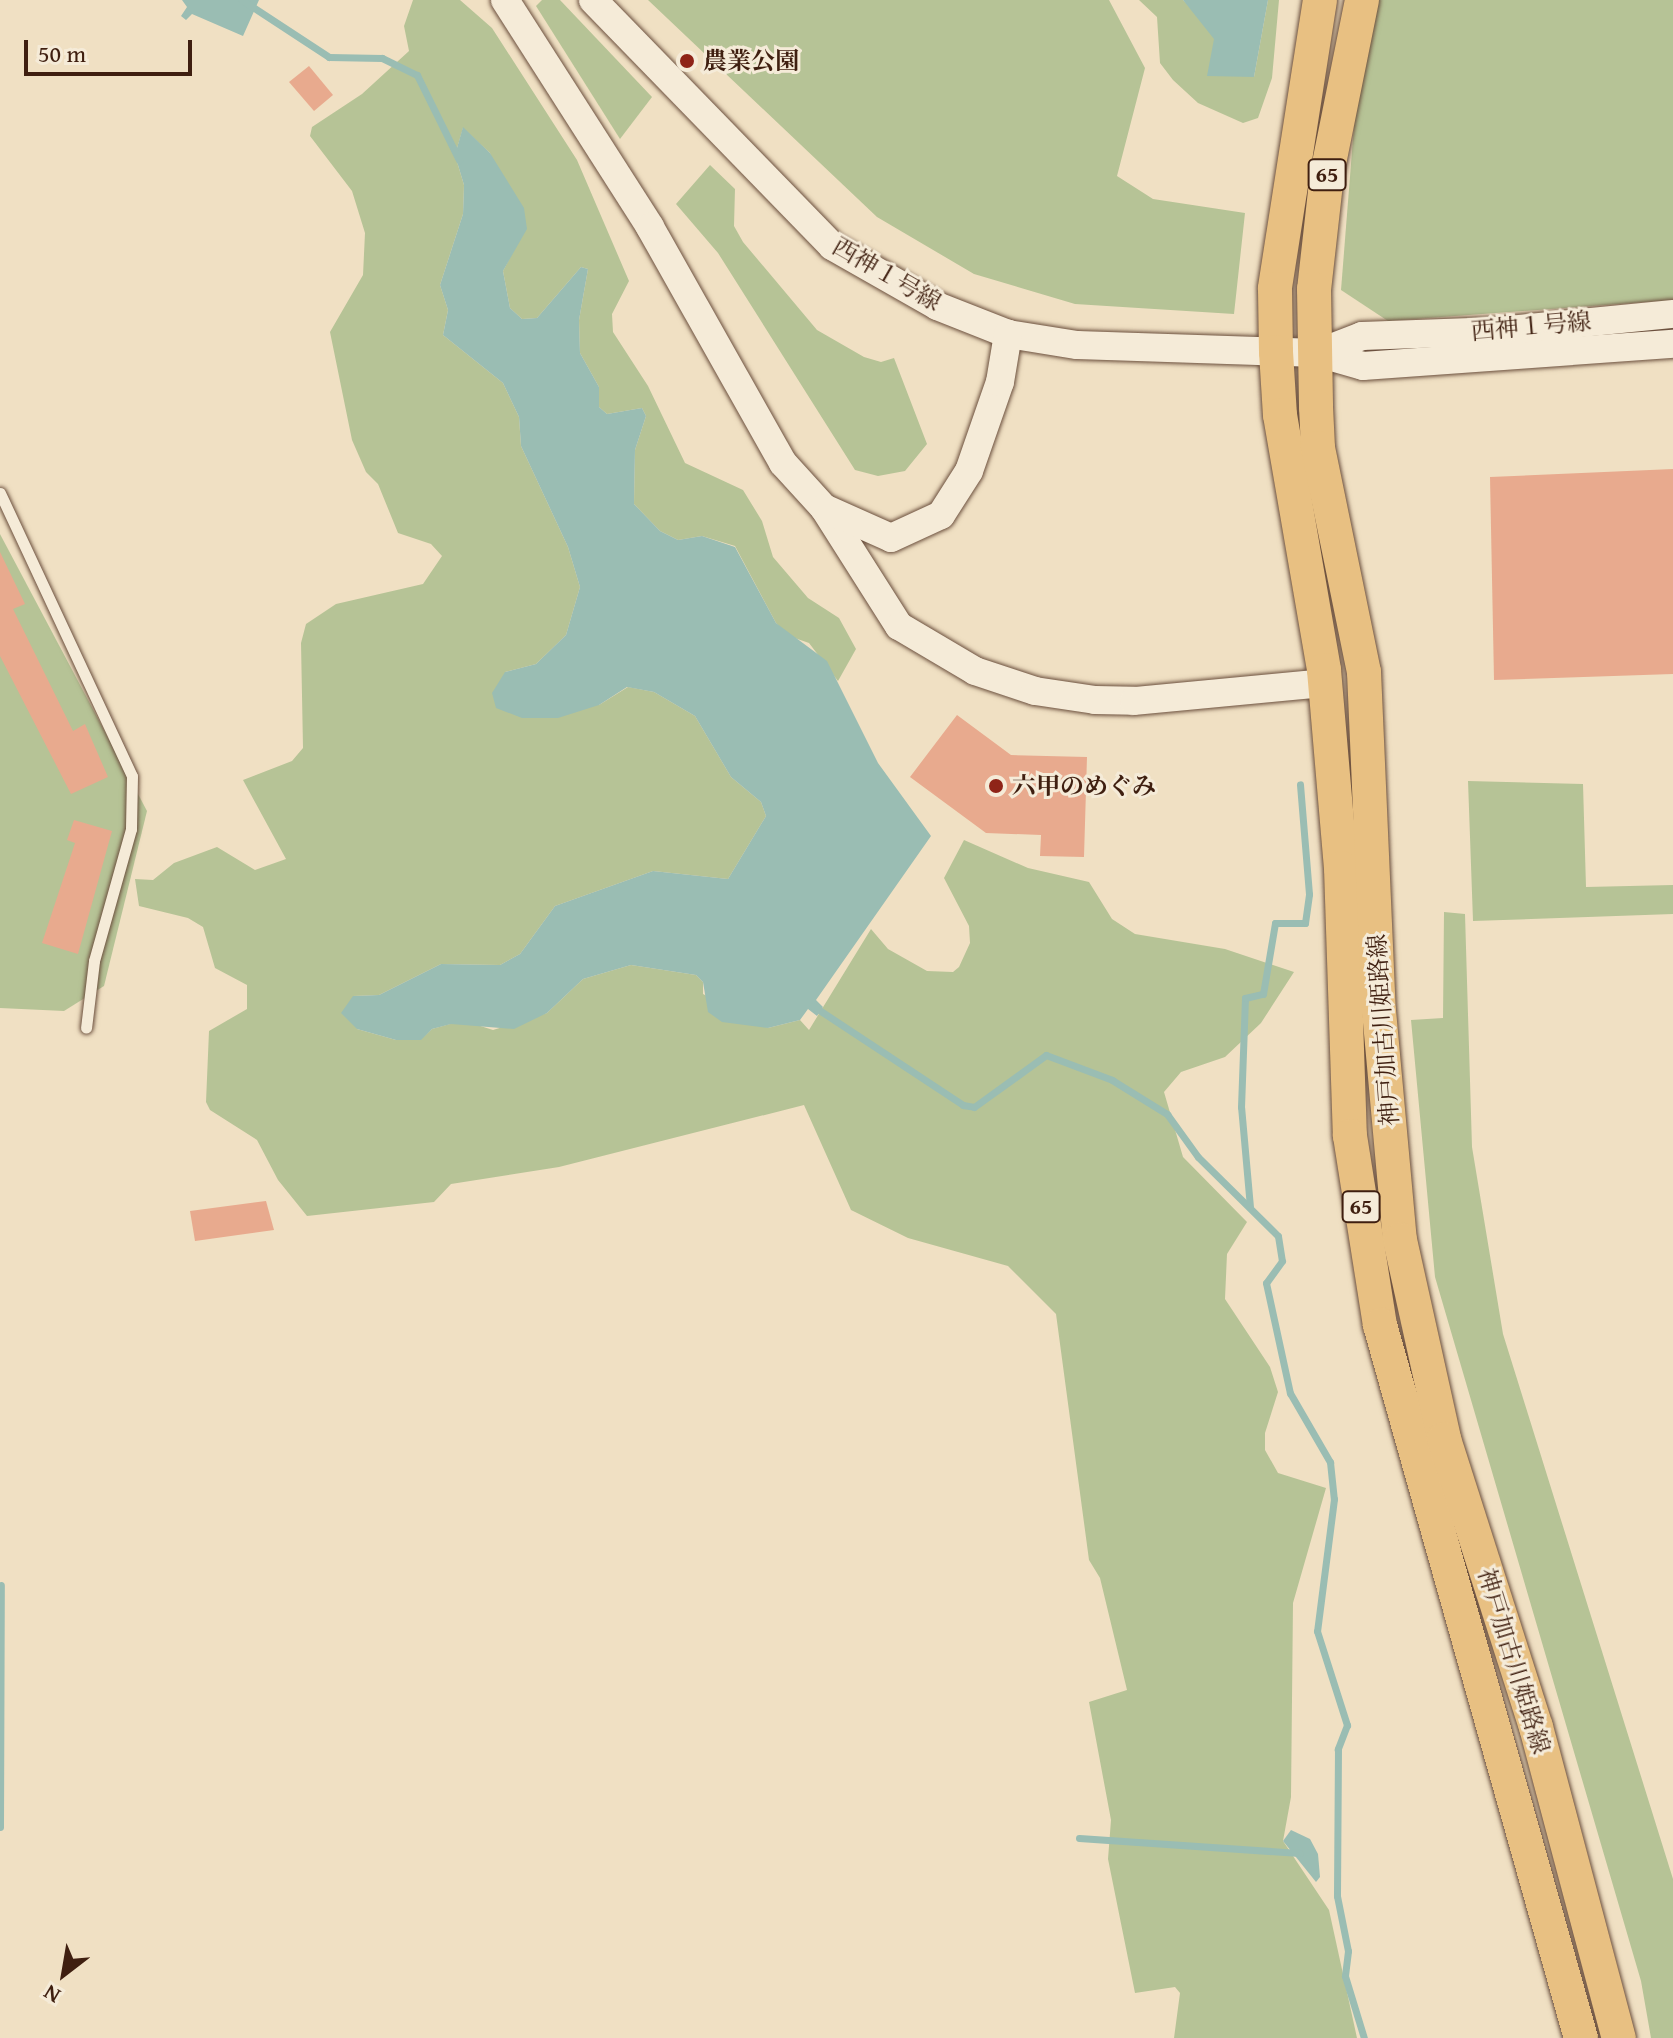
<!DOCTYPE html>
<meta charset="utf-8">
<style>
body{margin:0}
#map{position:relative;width:1673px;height:2038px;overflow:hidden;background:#f0e0c3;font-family:"Gentium Book Plus","Noto Serif JP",serif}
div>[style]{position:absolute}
.green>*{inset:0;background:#b6c396}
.water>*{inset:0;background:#9abdb3}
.stream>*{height:7px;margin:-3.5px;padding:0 3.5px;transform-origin:3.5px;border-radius:3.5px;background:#9abdb3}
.building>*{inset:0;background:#e8aa8e}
.roads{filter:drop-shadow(0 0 2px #6b4f3d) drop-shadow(0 0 2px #6b4f3d)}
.service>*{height:11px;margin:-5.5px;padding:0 5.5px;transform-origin:5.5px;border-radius:5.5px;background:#f5ebd8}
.tertiary>*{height:28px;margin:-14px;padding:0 14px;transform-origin:14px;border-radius:14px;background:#f5ebd8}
.primary>*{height:34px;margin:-17px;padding:0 17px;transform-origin:17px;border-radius:17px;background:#e8c082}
.dots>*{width:22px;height:22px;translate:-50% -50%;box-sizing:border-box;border:4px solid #f5ebd8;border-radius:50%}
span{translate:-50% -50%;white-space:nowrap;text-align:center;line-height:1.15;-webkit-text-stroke:6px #f5ebd8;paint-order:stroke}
.shield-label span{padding:2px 6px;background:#f5ebd8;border:2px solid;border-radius:6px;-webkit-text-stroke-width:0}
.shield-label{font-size:22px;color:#3f1f10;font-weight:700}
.poi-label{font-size:24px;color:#3f1f10;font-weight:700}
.left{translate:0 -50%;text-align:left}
.street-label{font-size:24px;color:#3f1f10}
.north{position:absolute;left:24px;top:1934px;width:80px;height:80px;-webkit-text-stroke:6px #f5ebd8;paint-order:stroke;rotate:211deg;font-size:22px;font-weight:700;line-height:32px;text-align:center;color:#3f1f10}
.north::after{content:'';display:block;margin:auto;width:28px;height:36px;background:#3f1f10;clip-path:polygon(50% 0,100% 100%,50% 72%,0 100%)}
.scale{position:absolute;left:24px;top:40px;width:168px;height:36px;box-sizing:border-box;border:4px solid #3f1f10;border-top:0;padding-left:10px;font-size:24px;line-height:28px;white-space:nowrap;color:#3f1f10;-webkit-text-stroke:6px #f5ebd8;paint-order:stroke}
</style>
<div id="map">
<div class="green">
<div style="clip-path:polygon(413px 0,460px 0,492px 28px,577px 160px,629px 281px,612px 314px,613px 332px,648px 386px,685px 463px,743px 490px,762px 521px,773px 557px,808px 598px,839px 618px,856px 649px,838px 681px,809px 643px,789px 636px,776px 623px,735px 546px,702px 536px,678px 540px,660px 531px,634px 504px,635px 450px,646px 416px,642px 408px,607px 414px,599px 407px,599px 387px,580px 353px,579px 320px,588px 269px,581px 267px,537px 318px,522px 319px,510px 308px,503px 271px,514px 250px,490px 153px,463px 128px,455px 155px,464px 185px,463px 214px,440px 285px,448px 310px,443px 335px,503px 383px,519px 417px,521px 446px,568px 547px,580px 587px,566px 635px,536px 664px,505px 672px,599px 705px,628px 687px,654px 692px,695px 716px,731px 777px,761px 802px,766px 816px,728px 879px,653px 871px,555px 906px,520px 954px,500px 965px,441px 964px,379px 995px,353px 996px,357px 1029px,396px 1040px,420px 1040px,432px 1029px,450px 1024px,471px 1023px,493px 1030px,547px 1013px,583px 979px,631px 965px,696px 975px,703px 982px,703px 994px,768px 1028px,800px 1020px,809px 1030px,871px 929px,888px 949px,927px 971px,953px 972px,959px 967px,970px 943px,969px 926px,944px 878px,964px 840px,1028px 868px,1089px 882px,1112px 919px,1135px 934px,1225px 949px,1294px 972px,1261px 1023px,1225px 1057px,1181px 1072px,1164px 1092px,1183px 1157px,1247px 1222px,1227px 1254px,1225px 1299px,1270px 1367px,1278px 1392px,1265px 1433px,1265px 1450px,1278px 1473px,1326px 1488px,1293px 1603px,1291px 1797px,1283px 1841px,1329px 1910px,1357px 2038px,1174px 2038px,1180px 1993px,1175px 1987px,1135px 1993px,1108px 1859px,1111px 1820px,1089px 1702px,1127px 1690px,1100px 1578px,1089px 1560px,1056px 1314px,1008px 1266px,908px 1238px,851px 1210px,804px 1105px,559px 1167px,451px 1184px,434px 1202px,307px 1216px,278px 1180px,257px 1140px,210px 1110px,206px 1102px,209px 1031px,247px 1009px,247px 985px,215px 968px,203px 927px,188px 918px,139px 906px,135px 879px,153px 880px,174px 863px,217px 847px,255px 870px,286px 859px,243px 780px,292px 761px,303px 748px,301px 643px,306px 624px,336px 604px,423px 584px,442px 556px,431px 544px,398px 533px,378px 484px,366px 472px,352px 440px,330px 332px,363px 275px,365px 233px,352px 191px,310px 136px,312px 127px,362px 94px,409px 51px,404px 26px)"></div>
<div style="clip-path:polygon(542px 0,560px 0,652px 97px,620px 139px,536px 6px)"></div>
<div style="clip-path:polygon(648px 0,1109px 0,1145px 68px,1117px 176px,1153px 199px,1245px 213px,1234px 314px,1075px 304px,974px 274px,877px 217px)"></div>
<div style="clip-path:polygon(1139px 0,1183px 0,1254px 77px,1268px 0,1279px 0,1272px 78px,1258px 118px,1243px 123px,1198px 103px,1173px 80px,1160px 63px,1157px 17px)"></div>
<div style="clip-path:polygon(1364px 0,1673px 0,1673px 300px,1388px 321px,1341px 290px)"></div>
<div style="clip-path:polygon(710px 165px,735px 189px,734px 226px,743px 242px,817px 330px,864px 357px,881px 362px,894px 358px,927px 444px,905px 471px,878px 476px,855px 470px,718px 253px,676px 204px)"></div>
<div style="clip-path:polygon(0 534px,147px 811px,104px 986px,64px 1011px,0 1008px)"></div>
<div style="clip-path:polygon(1468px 781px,1583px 784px,1586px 887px,1673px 885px,1673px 914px,1473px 921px)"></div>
<div style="clip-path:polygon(1444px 912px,1465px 914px,1472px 1147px,1503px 1334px,1673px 1879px,1673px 2038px,1651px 2038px,1641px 1981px,1435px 1277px,1411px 1020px,1443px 1018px)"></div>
</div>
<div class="water">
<div style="clip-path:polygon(182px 0,259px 0,243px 36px,192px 14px,186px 20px,181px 16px,187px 7px)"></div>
<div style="clip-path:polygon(1183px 0,1268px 0,1254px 77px,1207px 76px,1214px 39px)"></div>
<div style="clip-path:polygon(463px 127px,490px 153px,524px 208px,527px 229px,503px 271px,510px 308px,522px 319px,537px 318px,581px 267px,588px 269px,579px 320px,580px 353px,599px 387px,599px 407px,607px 414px,642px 408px,646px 416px,635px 450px,634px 504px,660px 531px,678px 540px,702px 536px,735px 547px,776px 623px,827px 661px,878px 763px,931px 836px,816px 1000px,823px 1007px,817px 1016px,808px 1009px,800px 1020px,768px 1028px,722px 1022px,708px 1012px,703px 982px,696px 975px,631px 965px,583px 979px,547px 1013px,514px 1029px,451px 1024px,432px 1029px,421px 1040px,396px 1040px,357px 1029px,341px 1013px,353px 996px,379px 995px,441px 964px,500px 965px,520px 954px,555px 906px,653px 871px,728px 879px,766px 816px,761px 802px,731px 777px,695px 716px,654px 692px,627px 687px,599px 705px,558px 718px,522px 718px,496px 708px,492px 693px,505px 672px,536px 664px,566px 635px,580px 587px,568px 547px,521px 446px,519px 417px,503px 383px,443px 335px,448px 310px,440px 285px,463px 214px,464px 185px,455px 155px)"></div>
<div style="clip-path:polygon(1291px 1830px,1310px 1839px,1318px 1854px,1320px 1877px,1316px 1882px,1283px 1841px)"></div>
</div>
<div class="stream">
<div style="left:242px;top:0;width:104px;rotate:33.2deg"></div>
<div style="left:329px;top:57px;width:53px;rotate:1.1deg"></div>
<div style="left:382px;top:58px;width:39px;rotate:26deg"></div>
<div style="left:417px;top:75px;width:95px;rotate:63.7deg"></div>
<div style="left:813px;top:1006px;width:180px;rotate:33.4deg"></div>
<div style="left:963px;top:1105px;width:11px;rotate:10deg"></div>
<div style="left:974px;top:1107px;width:89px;rotate:-35.8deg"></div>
<div style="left:1046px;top:1055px;width:71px;rotate:20.7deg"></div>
<div style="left:1112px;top:1080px;width:65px;rotate:31.7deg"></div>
<div style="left:1167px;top:1114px;width:53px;rotate:54.2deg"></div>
<div style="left:1198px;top:1157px;width:112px;rotate:44.6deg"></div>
<div style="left:1278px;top:1236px;width:25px;rotate:81deg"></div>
<div style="left:1282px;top:1261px;width:27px;rotate:126deg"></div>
<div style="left:1266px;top:1283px;width:113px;rotate:77.7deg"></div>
<div style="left:1290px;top:1393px;width:80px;rotate:59.9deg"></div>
<div style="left:1330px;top:1462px;width:37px;rotate:84deg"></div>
<div style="left:1334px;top:1499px;width:133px;rotate:97.3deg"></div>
<div style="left:1317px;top:1631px;width:99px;rotate:72.3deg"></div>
<div style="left:1347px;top:1725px;width:26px;rotate:111deg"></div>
<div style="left:1338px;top:1749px;width:147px;rotate:90.4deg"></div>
<div style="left:1337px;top:1896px;width:56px;rotate:78.7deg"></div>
<div style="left:1348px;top:1951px;width:25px;rotate:97deg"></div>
<div style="left:1345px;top:1976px;width:65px;rotate:73deg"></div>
<div style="left:1250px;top:1207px;width:100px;rotate:-95.1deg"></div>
<div style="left:1241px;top:1107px;width:109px;rotate:-87.9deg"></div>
<div style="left:1245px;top:998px;width:18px;rotate:-13deg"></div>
<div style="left:1263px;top:994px;width:72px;rotate:-80.4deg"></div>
<div style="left:1275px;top:923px;width:30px"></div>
<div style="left:1305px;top:923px;width:29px;rotate:-82deg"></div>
<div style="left:1309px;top:894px;width:110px;rotate:-94.7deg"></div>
<div style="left:0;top:1827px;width:242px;rotate:-89.8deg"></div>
<div style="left:1079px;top:1838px;width:221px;rotate:3.9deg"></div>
</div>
<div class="building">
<div style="clip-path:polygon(309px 66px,333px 95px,314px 111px,289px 82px)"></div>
<div style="clip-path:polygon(1673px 469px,1673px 674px,1494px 680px,1490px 477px)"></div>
<div style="clip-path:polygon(0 552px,25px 604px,13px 609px,73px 731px,85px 724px,108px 777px,71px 794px,0 656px)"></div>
<div style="clip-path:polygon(957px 715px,1011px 755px,1087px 757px,1084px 857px,1040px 856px,1041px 835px,986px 833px,910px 777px)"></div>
<div style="clip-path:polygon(74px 820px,112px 831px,78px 954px,42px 943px,75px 843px,67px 840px)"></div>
<div style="clip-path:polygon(266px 1201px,274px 1230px,195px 1241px,190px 1211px)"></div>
</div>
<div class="roads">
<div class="service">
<div style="left:0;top:493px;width:312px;rotate:65deg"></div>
<div style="left:132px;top:776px;width:53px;rotate:91.1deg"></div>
<div style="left:131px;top:829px;width:137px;rotate:105.7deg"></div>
<div style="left:94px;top:961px;width:67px;rotate:96.8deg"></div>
</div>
<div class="tertiary">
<div style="left:505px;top:0;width:269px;rotate:57.4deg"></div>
<div style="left:650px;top:227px;width:271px;rotate:60.6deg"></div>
<div style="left:783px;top:463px;width:61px;rotate:47.7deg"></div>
<div style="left:824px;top:508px;width:140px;rotate:57.6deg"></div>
<div style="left:899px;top:626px;width:88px;rotate:30.6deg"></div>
<div style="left:975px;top:671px;width:63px;rotate:18.4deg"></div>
<div style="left:1035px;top:691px;width:61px;rotate:8.5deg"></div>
<div style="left:1095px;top:700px;width:39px;rotate:1deg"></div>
<div style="left:1134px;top:701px;width:192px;rotate:-5.4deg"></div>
<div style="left:593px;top:0;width:343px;rotate:45.8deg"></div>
<div style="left:832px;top:246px;width:121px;rotate:29.7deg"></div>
<div style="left:937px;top:306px;width:76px;rotate:21.5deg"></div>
<div style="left:1008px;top:334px;width:70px;rotate:9.1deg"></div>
<div style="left:1077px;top:345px;width:241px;rotate:1.9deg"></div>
<div style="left:1318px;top:353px;width:47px;rotate:16.1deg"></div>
<div style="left:1363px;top:366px;width:311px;rotate:-4.1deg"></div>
<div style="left:1318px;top:353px;width:47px;rotate:-21.1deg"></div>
<div style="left:1362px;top:336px;width:137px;rotate:-2.1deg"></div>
<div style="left:1499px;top:331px;width:175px;rotate:-5.6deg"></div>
<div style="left:824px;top:508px;width:73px;rotate:24.1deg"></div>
<div style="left:891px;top:538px;width:55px;rotate:-24.7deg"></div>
<div style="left:941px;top:515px;width:52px;rotate:-57.5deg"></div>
<div style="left:969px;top:471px;width:94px;rotate:-70.8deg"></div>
<div style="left:1000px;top:382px;width:49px;rotate:-80.5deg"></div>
</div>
<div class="primary">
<div style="left:1320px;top:0;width:292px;rotate:98.9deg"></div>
<div style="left:1275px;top:289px;width:63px;rotate:89.1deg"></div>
<div style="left:1276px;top:352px;width:63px;rotate:86.4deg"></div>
<div style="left:1280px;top:415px;width:259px;rotate:80.2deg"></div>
<div style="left:1324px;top:670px;width:199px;rotate:85.1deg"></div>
<div style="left:1341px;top:868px;width:268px;rotate:88.1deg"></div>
<div style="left:1350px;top:1136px;width:191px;rotate:81deg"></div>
<div style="left:1380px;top:1325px;width:741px;rotate:74.26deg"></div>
<div style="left:1362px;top:0;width:177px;rotate:101.4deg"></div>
<div style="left:1327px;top:174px;width:116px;rotate:96.4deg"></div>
<div style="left:1314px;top:289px;width:118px;rotate:89deg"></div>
<div style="left:1316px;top:407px;width:41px;rotate:87.2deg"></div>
<div style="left:1318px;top:448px;width:229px;rotate:78.4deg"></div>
<div style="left:1364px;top:672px;width:339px;rotate:87.5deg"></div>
<div style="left:1379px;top:1011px;width:230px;rotate:84.8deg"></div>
<div style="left:1400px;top:1240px;width:204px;rotate:77.5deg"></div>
<div style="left:1444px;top:1439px;width:302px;rotate:72.3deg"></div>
<div style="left:1536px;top:1727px;width:322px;rotate:75.1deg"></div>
</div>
</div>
<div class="dots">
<div style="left:687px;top:61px;background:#8f2418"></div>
<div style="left:996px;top:786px;background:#8f2418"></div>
</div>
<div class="shield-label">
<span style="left:1327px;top:175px">65</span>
<span style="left:1361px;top:1207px">65</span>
</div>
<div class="poi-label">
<span class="left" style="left:703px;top:61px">農業公園</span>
<span class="left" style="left:1012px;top:786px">六甲のめぐみ</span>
</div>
<div class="street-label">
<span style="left:887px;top:274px;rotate:30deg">西神１号線</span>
<span style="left:1531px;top:326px;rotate:-5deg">西神１号線</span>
<span style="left:1383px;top:1030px;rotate:-94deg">神戸加古川姫路線</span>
<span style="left:1514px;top:1661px;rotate:73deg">神戸加古川姫路線</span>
</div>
<div class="north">N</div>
<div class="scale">50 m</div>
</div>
